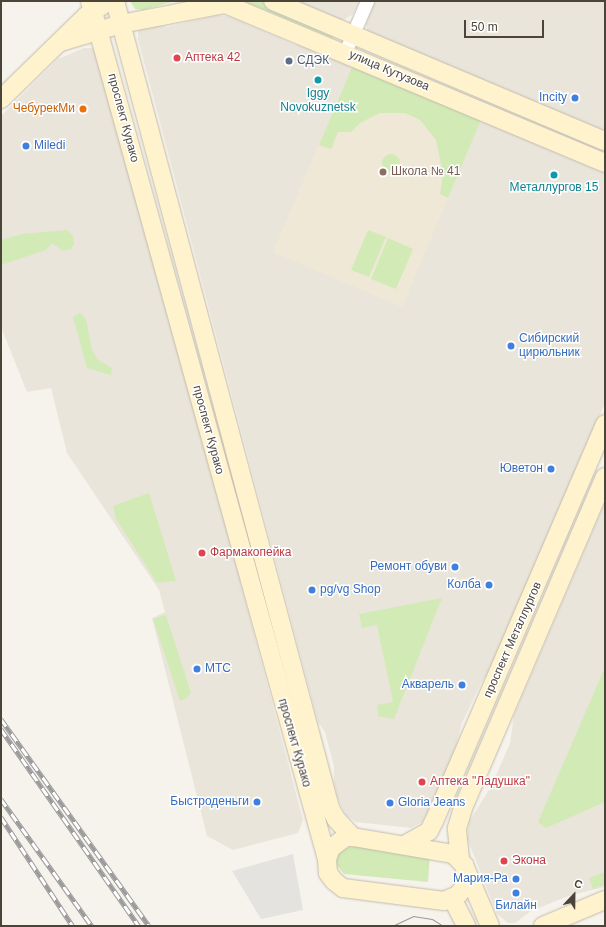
<!DOCTYPE html>
<meta charset="utf-8">
<style>
body{margin:0}
#map{position:relative;width:606px;height:927px;overflow:hidden;background:#f6f3ec;font-family:Helvetica,sans-serif}
div>[style]{position:absolute}
.residential>*{inset:0;background:#eae5da}
.education>*{inset:0;background:#efe8d6}
.green>*{inset:0;background:#d2eab5}
.round{border-radius:50%}
.parking>*{inset:0;background:#e5e3e0}
.roads{filter:drop-shadow(0 0 1px #c2bbae) drop-shadow(0 0 1px #c2bbae)}
.street>*{height:13px;margin:-6.5px;padding:0 6.5px;transform-origin:6.5px;border-radius:6.5px;background:#fff}
.secondary>*{height:18px;margin:-9px;padding:0 9px;transform-origin:9px;border-radius:9px;background:#fff3cd}
.tram>*{height:1px;margin:-0.5px;padding:0 0.5px;transform-origin:0.5px;border-radius:0.5px;background:#9a9a9a}
.rail>*{height:4.5px;margin-top:-2.25px;transform-origin:0;background:repeating-linear-gradient(90deg,#fff 0 9px,#9a9a9a 0 18px);box-sizing:border-box;border-block:1px solid #9a9a9a}
.dots>*{width:11px;height:11px;translate:-50% -50%;box-sizing:border-box;border:2px solid #fff;border-radius:50%}
span{translate:-50% -50%;white-space:nowrap;text-align:center;line-height:1.15;-webkit-text-stroke:3px #fff;paint-order:stroke}
.health-label{font-size:12px;color:#be3a42}
.left{translate:0 -50%;text-align:left}
.service-label{font-size:12px;color:#4e5e75}
.street-label{font-size:12px;color:#4b4439}
.culture-label{font-size:12px;color:#0d838f}
.shop-label{font-size:12px;color:#366cbe}
.right{translate:-100% -50%;text-align:right}
.food-label{font-size:12px;color:#c56008}
.education-label{font-size:12px;color:#785e54}
.frame{position:absolute;inset:0;border:2px solid #4b4439;pointer-events:none}
.north{position:absolute;left:554px;top:875px;width:40px;height:40px;-webkit-text-stroke:3px #fff;paint-order:stroke;rotate:22deg;font-size:11px;font-weight:700;line-height:16px;text-align:center;color:#4b4439}
.north::after{content:'';display:block;margin:auto;width:14px;height:18px;background:#4b4439;clip-path:polygon(50% 0,100% 100%,50% 72%,0 100%)}
.scale{position:absolute;left:464px;top:20px;width:80px;height:18px;box-sizing:border-box;border:2px solid #4b4439;border-top:0;padding-left:5px;font-size:12px;line-height:14px;white-space:nowrap;color:#4b4439;-webkit-text-stroke:3px #fff;paint-order:stroke}
</style>
<div id="map">
<div class="residential">
<div style="clip-path:polygon(291px 1px,359px 1px,353px 14px,342px 21px)"></div>
<div style="clip-path:polygon(375px 1px,605px 1px,605px 134px,373px 35px,367px 30px,366px 24px)"></div>
<div style="clip-path:polygon(217px 15px,230px 17px,295px 45px,318px 47px,605px 169px,605px 403px,498px 663px,482px 681px,462px 723px,453px 758px,427px 814px,422px 822px,411px 828px,356px 822px,346px 815px,338px 799px,334px 783px,334px 767px,325px 732px,318px 722px,138px 39px,138px 32px,142px 27px,160px 25px,167px 27px)"></div>
<div style="clip-path:polygon(84px 48px,92px 48px,102px 56px,303px 820px,298px 833px,233px 850px,207px 836px,152px 618px,165px 612px,159px 590px,67px 453px,51px 388px,27px 392px,1px 327px,1px 116px,58px 59px)"></div>
<div style="clip-path:polygon(605px 502px,605px 887px,571px 895px,531px 911px,515px 923px,508px 923px,497px 914px,467px 838px,469px 822px,492px 785px,510px 743px,514px 715px)"></div>
</div>
<div class="education">
<div style="clip-path:polygon(353px 65px,481px 120px,402px 307px,273px 252px)"></div>
</div>
<div class="green">
<div style="clip-path:polygon(130px 1px,175px 1px,143px 10px,135px 9px)"></div>
<div style="clip-path:polygon(243px 1px,262px 1px,334px 31px,336px 36px,332px 38px)"></div>
<div style="clip-path:polygon(353px 65px,481px 120px,448px 198px,440px 194px,443px 174px,436px 140px,420px 120px,405px 113px,380px 113px,360px 123px,351px 132px,338px 132px,331px 149px,319px 145px)"></div>
<div class="round" style="left:382px;top:154px;width:18px;height:18px"></div>
<div style="clip-path:polygon(67px 230px,73px 236px,74px 244px,71px 249px,63px 251px,52px 243px,46px 250px,1px 265px,1px 240px,22px 234px)"></div>
<div style="clip-path:polygon(368px 230px,386px 237px,369px 277px,351px 270px)"></div>
<div style="clip-path:polygon(388px 238px,413px 249px,396px 289px,371px 279px)"></div>
<div style="clip-path:polygon(80px 313px,86px 319px,92px 350px,98px 360px,112px 368px,111px 375px,87px 368px,73px 317px)"></div>
<div style="clip-path:polygon(149px 493px,176px 581px,157px 583px,116px 519px,113px 506px)"></div>
<div style="clip-path:polygon(442px 598px,394px 719px,378px 716px,377px 705px,393px 702px,377px 625px,362px 628px,359px 614px)"></div>
<div style="clip-path:polygon(166px 615px,191px 693px,187px 698px,180px 701px,153px 619px)"></div>
<div style="clip-path:polygon(605px 667px,605px 802px,546px 828px,538px 822px)"></div>
<div style="clip-path:polygon(355px 845px,430px 853px,428px 882px,344px 874px,335px 863px,336px 856px,344px 849px)"></div>
<div style="clip-path:polygon(605px 872px,605px 885px,593px 889px,589px 878px)"></div>
</div>
<div class="parking">
<div style="clip-path:polygon(293px 854px,303px 910px,261px 919px,232px 871px)"></div>
</div>
<div class="roads">
<div class="street">
<div style="left:345px;top:52px;width:56px;rotate:-66.7deg"></div>
</div>
<div class="secondary">
<div style="left:90px;top:1px;width:890px;rotate:74.56deg"></div>
<div style="left:115px;top:1px;width:835px;rotate:75.08deg"></div>
<div style="left:330px;top:808px;width:13px;rotate:61deg"></div>
<div style="left:336px;top:819px;width:25px;rotate:47deg"></div>
<div style="left:273px;top:1px;width:360px;rotate:22.9deg"></div>
<div style="left:61px;top:42px;width:63px;rotate:-16.7deg"></div>
<div style="left:121px;top:24px;width:106px;rotate:-10.9deg"></div>
<div style="left:225px;top:4px;width:412px;rotate:22.7deg"></div>
<div style="left:1px;top:99px;width:119px;rotate:-44.3deg"></div>
<div style="left:86px;top:16px;width:20px;rotate:-33deg"></div>
<div style="left:406px;top:844px;width:26px;rotate:-29deg"></div>
<div style="left:429px;top:831px;width:13px;rotate:-63deg"></div>
<div style="left:435px;top:819px;width:430px;rotate:-66.7deg"></div>
<div style="left:460px;top:859px;width:31px;rotate:-96deg"></div>
<div style="left:457px;top:828px;width:21px;rotate:-73deg"></div>
<div style="left:463px;top:808px;width:360px;rotate:-66.8deg"></div>
<div style="left:464px;top:865px;width:12px;rotate:76deg"></div>
<div style="left:467px;top:877px;width:10px;rotate:107deg"></div>
<div style="left:464px;top:887px;width:10px;rotate:127deg"></div>
<div style="left:458px;top:895px;width:15px;rotate:157deg"></div>
<div style="left:444px;top:901px;width:102px;rotate:-172.7deg"></div>
<div style="left:343px;top:888px;width:11px;rotate:-142deg"></div>
<div style="left:334px;top:881px;width:10px;rotate:-127deg"></div>
<div style="left:328px;top:873px;width:14px;rotate:-94deg"></div>
<div style="left:327px;top:859px;width:12px;rotate:-70deg"></div>
<div style="left:331px;top:848px;width:20px;rotate:-37deg"></div>
<div style="left:347px;top:836px;width:108px;rotate:9.6deg"></div>
<div style="left:453px;top:854px;width:16px;rotate:45deg"></div>
<div style="left:464px;top:865px;width:66px;rotate:66.9deg"></div>
<div style="left:452px;top:898px;width:31px;rotate:63deg"></div>
<div style="left:543px;top:926px;width:67px;rotate:-22.8deg"></div>
</div>
</div>
<div class="tram">
<div style="left:392px;top:926px;width:23px;rotate:-25deg"></div>
<div style="left:413px;top:916px;width:19px;rotate:9deg"></div>
<div style="left:432px;top:919px;width:13px;rotate:32deg"></div>
</div>
<div class="rail">
<div style="left:1px;top:719px;width:254px;rotate:54.4deg"></div>
<div style="left:1px;top:729px;width:241px;rotate:55deg"></div>
<div style="left:1px;top:799px;width:156px;rotate:54.4deg"></div>
<div style="left:1px;top:817px;width:131px;rotate:56.6deg"></div>
</div>
<div class="dots">
<div style="left:177px;top:58px;background:#e0444e"></div>
<div style="left:289px;top:61px;background:#5c6f8a"></div>
<div style="left:318px;top:80px;background:#0f9aa8"></div>
<div style="left:575px;top:98px;background:#3f7fe0"></div>
<div style="left:83px;top:109px;background:#e8710a"></div>
<div style="left:26px;top:146px;background:#3f7fe0"></div>
<div style="left:383px;top:172px;background:#8d6e63"></div>
<div style="left:554px;top:175px;background:#0f9aa8"></div>
<div style="left:511px;top:346px;background:#3f7fe0"></div>
<div style="left:551px;top:469px;background:#3f7fe0"></div>
<div style="left:202px;top:553px;background:#e0444e"></div>
<div style="left:455px;top:567px;background:#3f7fe0"></div>
<div style="left:489px;top:585px;background:#3f7fe0"></div>
<div style="left:312px;top:590px;background:#3f7fe0"></div>
<div style="left:197px;top:669px;background:#3f7fe0"></div>
<div style="left:462px;top:685px;background:#3f7fe0"></div>
<div style="left:422px;top:782px;background:#e0444e"></div>
<div style="left:257px;top:802px;background:#3f7fe0"></div>
<div style="left:390px;top:803px;background:#3f7fe0"></div>
<div style="left:504px;top:861px;background:#e0444e"></div>
<div style="left:516px;top:879px;background:#3f7fe0"></div>
<div style="left:516px;top:893px;background:#3f7fe0"></div>
</div>
<div class="health-label">
<span class="left" style="left:185px;top:58px">Аптека 42</span>
<span class="left" style="left:210px;top:553px">Фармакопейка</span>
<span class="left" style="left:430px;top:782px">Аптека "Ладушка"</span>
<span class="left" style="left:512px;top:861px">Экона</span>
</div>
<div class="service-label">
<span class="left" style="left:297px;top:61px">СДЭК</span>
</div>
<div class="street-label">
<span style="left:389px;top:71px;rotate:23deg">улица Кутузова</span>
<span style="left:123px;top:118px;rotate:75deg">проспект Курако</span>
<span style="left:208px;top:430px;rotate:75deg">проспект Курако</span>
<span style="left:513px;top:640px;rotate:-66deg">проспект Металлургов</span>
<span style="left:294px;top:743px;rotate:74deg">проспект Курако</span>
</div>
<div class="culture-label">
<span style="left:318px;top:101px">Iggy<br>Novokuznetsk</span>
<span style="left:554px;top:188px">Металлургов 15</span>
</div>
<div class="shop-label">
<span class="right" style="left:567px;top:98px">Incity</span>
<span class="left" style="left:34px;top:146px">Miledi</span>
<span class="left" style="left:519px;top:346px">Сибирский<br>цирюльник</span>
<span class="right" style="left:543px;top:469px">Юветон</span>
<span class="right" style="left:447px;top:567px">Ремонт обуви</span>
<span class="right" style="left:481px;top:585px">Колба</span>
<span class="left" style="left:320px;top:590px">pg/vg Shop</span>
<span class="left" style="left:205px;top:669px">МТС</span>
<span class="right" style="left:454px;top:685px">Акварель</span>
<span class="right" style="left:249px;top:802px">Быстроденьги</span>
<span class="left" style="left:398px;top:803px">Gloria Jeans</span>
<span class="right" style="left:508px;top:879px">Мария-Ра</span>
<span style="left:516px;top:906px">Билайн</span>
</div>
<div class="food-label">
<span class="right" style="left:75px;top:109px">ЧебурекМи</span>
</div>
<div class="education-label">
<span class="left" style="left:391px;top:172px">Школа № 41</span>
</div>
<div class="frame"></div>
<div class="north">С</div>
<div class="scale">50 m</div>
</div>
